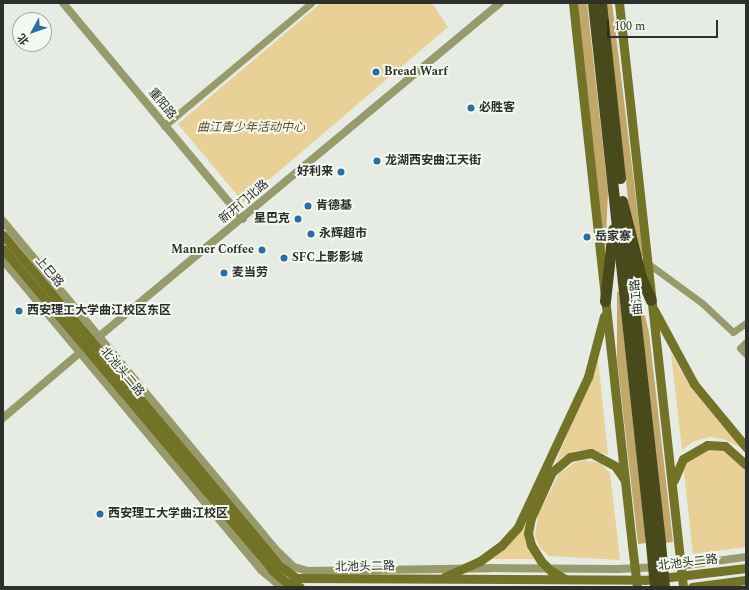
<!DOCTYPE html>
<meta charset="utf-8">
<style>
body{margin:0}
#map{position:relative;width:749px;height:590px;overflow:hidden;background:#e6ebe3;font-family:Spectral,"Noto Sans SC",serif}
div>[style]{position:absolute}
.green>*{inset:0;background:#e8d097}
.forest>*{inset:0;background:#c1a76a}
.minor>*{height:7px;margin:-3.5px;padding:0 3.5px;transform-origin:3.5px;border-radius:3.5px;background:#989a6b}
.tertiary>*{height:8px;margin:-4px;padding:0 4px;transform-origin:4px;border-radius:4px;background:#989a6b}
.secondary>*{height:9px;margin:-4.5px;padding:0 4.5px;transform-origin:4.5px;border-radius:4.5px;background:#727326}
.trunk>*{height:11px;margin:-5.5px;padding:0 5.5px;transform-origin:5.5px;border-radius:5.5px;background:#494a1c}
.secondary-bridge>*{height:9px;margin:-4.5px;padding:0 4.5px;transform-origin:4.5px;border-radius:4.5px;background:#727326}
.trunk-bridge>*{height:11px;margin:-5.5px;padding:0 5.5px;transform-origin:5.5px;border-radius:5.5px;background:#494a1c}
.dots>*{width:11px;height:11px;translate:-50% -50%;box-sizing:border-box;border:2px solid #f3f9f0;border-radius:50%}
span{translate:-50% -50%;white-space:nowrap;text-align:center;line-height:1.15;-webkit-text-stroke:4px #f3f9f0;paint-order:stroke}
.poi-label{font-size:12px;color:#2d2f2c;font-weight:700}
.left{translate:0 -50%;text-align:left}
.right{translate:-100% -50%;text-align:right}
.street-label{font-size:12px;color:#2d2f2c}
.park-label{font-size:12px;color:#635021;font-style:italic}
.frame{position:absolute;inset:0;border:4px solid #2d2f2c;pointer-events:none}
.north{position:absolute;left:12px;top:12px;width:40px;height:40px;box-sizing:border-box;background:#f3f9f0;border:1px solid #a4a8a2;border-radius:50%;rotate:230deg;font-size:11px;font-weight:700;line-height:16px;text-align:center;color:#2d2f2c}
.north::after{content:'';display:block;margin:auto;width:14px;height:18px;background:#2b6ea3;clip-path:polygon(50% 0,100% 100%,50% 72%,0 100%)}
.scale{position:absolute;left:607px;top:20px;width:111px;height:18px;box-sizing:border-box;border:2px solid #2d2f2c;border-top:0;padding-left:5px;font-size:12px;line-height:14px;white-space:nowrap;color:#2d2f2c;-webkit-text-stroke:3px #f3f9f0;paint-order:stroke}
</style>
<div id="map">
<div class="green">
<div style="clip-path:polygon(321px 3px,432px 3px,448px 27px,243px 202px,178px 124px)"></div>
<div style="clip-path:polygon(671px 353px,687px 381px,740px 447px,723px 439px,709px 437px,693px 442px,682px 450px)"></div>
<div style="clip-path:polygon(598px 359px,608px 455px,593px 450px,581px 450px,570px 452px,556px 462px)"></div>
<div style="clip-path:polygon(706px 447px,723px 449px,746px 467px,746px 547px,693px 554px,683px 464px)"></div>
<div style="clip-path:polygon(585px 460px,600px 463px,610px 473px,620px 560px,549px 556px,540px 548px,535px 536px,538px 515px,559px 474px,574px 463px)"></div>
<div style="clip-path:polygon(526px 521px,535px 559px,490px 559px)"></div>
</div>
<div class="forest">
<div style="clip-path:polygon(577px 3px,587px 3px,608px 192px,605px 256px)"></div>
<div style="clip-path:polygon(606px 3px,612px 3px,643px 256px,640px 257px,629px 208px)"></div>
<div style="clip-path:polygon(636px 289px,639px 289px,649px 333px,673px 542px,665px 543px)"></div>
<div style="clip-path:polygon(617px 292px,619px 292px,646px 543px,638px 544px,617px 359px)"></div>
</div>
<div class="minor">
<div style="left:164px;top:126px;width:192px;rotate:-39.9deg"></div>
<div style="left:646px;top:262px;width:69px;rotate:36.2deg"></div>
<div style="left:702px;top:303px;width:42px;rotate:43.1deg"></div>
<div style="left:733px;top:332px;width:16px;rotate:-35deg"></div>
<div style="left:746px;top:342px;width:8px;rotate:135deg"></div>
<div style="left:740px;top:348px;width:8px;rotate:45deg"></div>
</div>
<div class="tertiary">
<div style="left:63px;top:3px;width:281px;rotate:50.2deg"></div>
<div style="left:3px;top:221px;width:425px;rotate:50.3deg"></div>
<div style="left:274px;top:548px;width:28px;rotate:44deg"></div>
<div style="left:294px;top:567px;width:15px;rotate:16deg"></div>
<div style="left:308px;top:571px;width:183px;rotate:-0.9deg"></div>
<div style="left:491px;top:568px;width:127px;rotate:0.5deg"></div>
<div style="left:618px;top:569px;width:62px;rotate:-2.8deg"></div>
<div style="left:680px;top:566px;width:67px;rotate:-7.8deg"></div>
<div style="left:3px;top:260px;width:403px;rotate:50.2deg"></div>
<div style="left:261px;top:570px;width:26px;rotate:40deg"></div>
<div style="left:96px;top:339px;width:525px;rotate:-39.75deg"></div>
<div style="left:3px;top:418px;width:105px;rotate:-40.4deg"></div>
</div>
<div class="secondary">
<div style="left:573px;top:3px;width:545px;rotate:83.79deg"></div>
<div style="left:619px;top:3px;width:541px;rotate:83.74deg"></div>
<div style="left:3px;top:235px;width:430px;rotate:50.1deg"></div>
<div style="left:279px;top:565px;width:21px;rotate:37deg"></div>
<div style="left:296px;top:578px;width:349px;rotate:0.3deg"></div>
<div style="left:645px;top:580px;width:102px;rotate:-6.8deg"></div>
<div style="left:3px;top:249px;width:419px;rotate:50deg"></div>
<div style="left:272px;top:570px;width:18px;rotate:41deg"></div>
<div style="left:286px;top:582px;width:15px;rotate:20deg"></div>
<div style="left:654px;top:310px;width:84px;rotate:61.6deg"></div>
<div style="left:694px;top:384px;width:82px;rotate:50.5deg"></div>
<div style="left:674px;top:480px;width:23px;rotate:-67deg"></div>
<div style="left:683px;top:459px;width:28px;rotate:-30deg"></div>
<div style="left:707px;top:445px;width:18px;rotate:3deg"></div>
<div style="left:725px;top:446px;width:28px;rotate:42deg"></div>
<div style="left:444px;top:577px;width:39px;rotate:-24deg"></div>
<div style="left:480px;top:561px;width:26px;rotate:-36deg"></div>
<div style="left:501px;top:546px;width:25px;rotate:-48deg"></div>
<div style="left:518px;top:527px;width:166px;rotate:-65deg"></div>
<div style="left:588px;top:377px;width:63px;rotate:-75.3deg"></div>
<div style="left:565px;top:579px;width:16px;rotate:-150deg"></div>
<div style="left:551px;top:571px;width:14px;rotate:-135deg"></div>
<div style="left:541px;top:561px;width:19px;rotate:-122deg"></div>
<div style="left:531px;top:545px;width:12px;rotate:-104deg"></div>
<div style="left:528px;top:533px;width:15px;rotate:-79deg"></div>
<div style="left:531px;top:518px;width:51px;rotate:-65.5deg"></div>
<div style="left:552px;top:472px;width:23px;rotate:-40deg"></div>
<div style="left:570px;top:457px;width:21px;rotate:-11deg"></div>
<div style="left:591px;top:453px;width:27px;rotate:28deg"></div>
<div style="left:615px;top:466px;width:16px;rotate:55deg"></div>
<div style="left:692px;top:587px;width:54px;rotate:-7.4deg"></div>
</div>
<div class="trunk">
<div style="left:593px;top:3px;width:544px;rotate:83.88deg"></div>
<div style="left:601px;top:3px;width:176px;rotate:83.8deg"></div>
<div style="left:622px;top:201px;width:78px;rotate:76deg"></div>
<div style="left:641px;top:277px;width:25px;rotate:67deg"></div>
<div style="left:625px;top:225px;width:320px;rotate:83.7deg"></div>
<div style="left:605px;top:301px;width:72px;rotate:-83.7deg"></div>
</div>
<div class="secondary-bridge">
<div style="left:678px;top:541px;width:46px;rotate:83.8deg"></div>
<div style="left:632px;top:545px;width:42px;rotate:83.2deg"></div>
</div>
<div class="trunk-bridge">
<div style="left:660px;top:543px;width:44px;rotate:84.8deg"></div>
<div style="left:651px;top:544px;width:43px;rotate:84.7deg"></div>
</div>
<div class="dots">
<div style="left:376px;top:72px;background:#2b6ea3"></div>
<div style="left:471px;top:108px;background:#2b6ea3"></div>
<div style="left:377px;top:161px;background:#2b6ea3"></div>
<div style="left:341px;top:172px;background:#2b6ea3"></div>
<div style="left:308px;top:206px;background:#2b6ea3"></div>
<div style="left:298px;top:219px;background:#2b6ea3"></div>
<div style="left:311px;top:234px;background:#2b6ea3"></div>
<div style="left:587px;top:237px;background:#2b6ea3"></div>
<div style="left:262px;top:250px;background:#2b6ea3"></div>
<div style="left:284px;top:258px;background:#2b6ea3"></div>
<div style="left:224px;top:273px;background:#2b6ea3"></div>
<div style="left:19px;top:311px;background:#2b6ea3"></div>
<div style="left:100px;top:514px;background:#2b6ea3"></div>
</div>
<div class="poi-label">
<span class="left" style="left:384px;top:72px">Bread Warf</span>
<span class="left" style="left:479px;top:108px">必胜客</span>
<span class="left" style="left:385px;top:161px">龙湖西安曲江天街</span>
<span class="right" style="left:333px;top:172px">好利来</span>
<span class="left" style="left:316px;top:206px">肯德基</span>
<span class="right" style="left:290px;top:219px">星巴克</span>
<span class="left" style="left:319px;top:234px">永辉超市</span>
<span class="left" style="left:595px;top:237px">岳家寨</span>
<span class="right" style="left:254px;top:250px">Manner Coffee</span>
<span class="left" style="left:292px;top:258px">SFC上影影城</span>
<span class="left" style="left:232px;top:273px">麦当劳</span>
<span class="left" style="left:27px;top:311px">西安理工大学曲江校区东区</span>
<span class="left" style="left:108px;top:514px">西安理工大学曲江校区</span>
</div>
<div class="street-label">
<span style="left:162px;top:104px;rotate:51deg">重阳路</span>
<span style="left:244px;top:202px;rotate:-40deg">新开门北路</span>
<span style="left:49px;top:272px;rotate:50deg">上巳路</span>
<span style="left:637px;top:297px;rotate:-96deg">曲江路</span>
<span style="left:122px;top:372px;rotate:50deg">北池头二路</span>
<span style="left:688px;top:563px;rotate:-7deg">北池头二路</span>
<span style="left:365px;top:567px;rotate:-1deg">北池头二路</span>
</div>
<div class="park-label">
<span style="left:251px;top:128px">曲江青少年活动中心</span>
</div>
<div class="frame"></div>
<div class="north">北</div>
<div class="scale">100 m</div>
</div>
